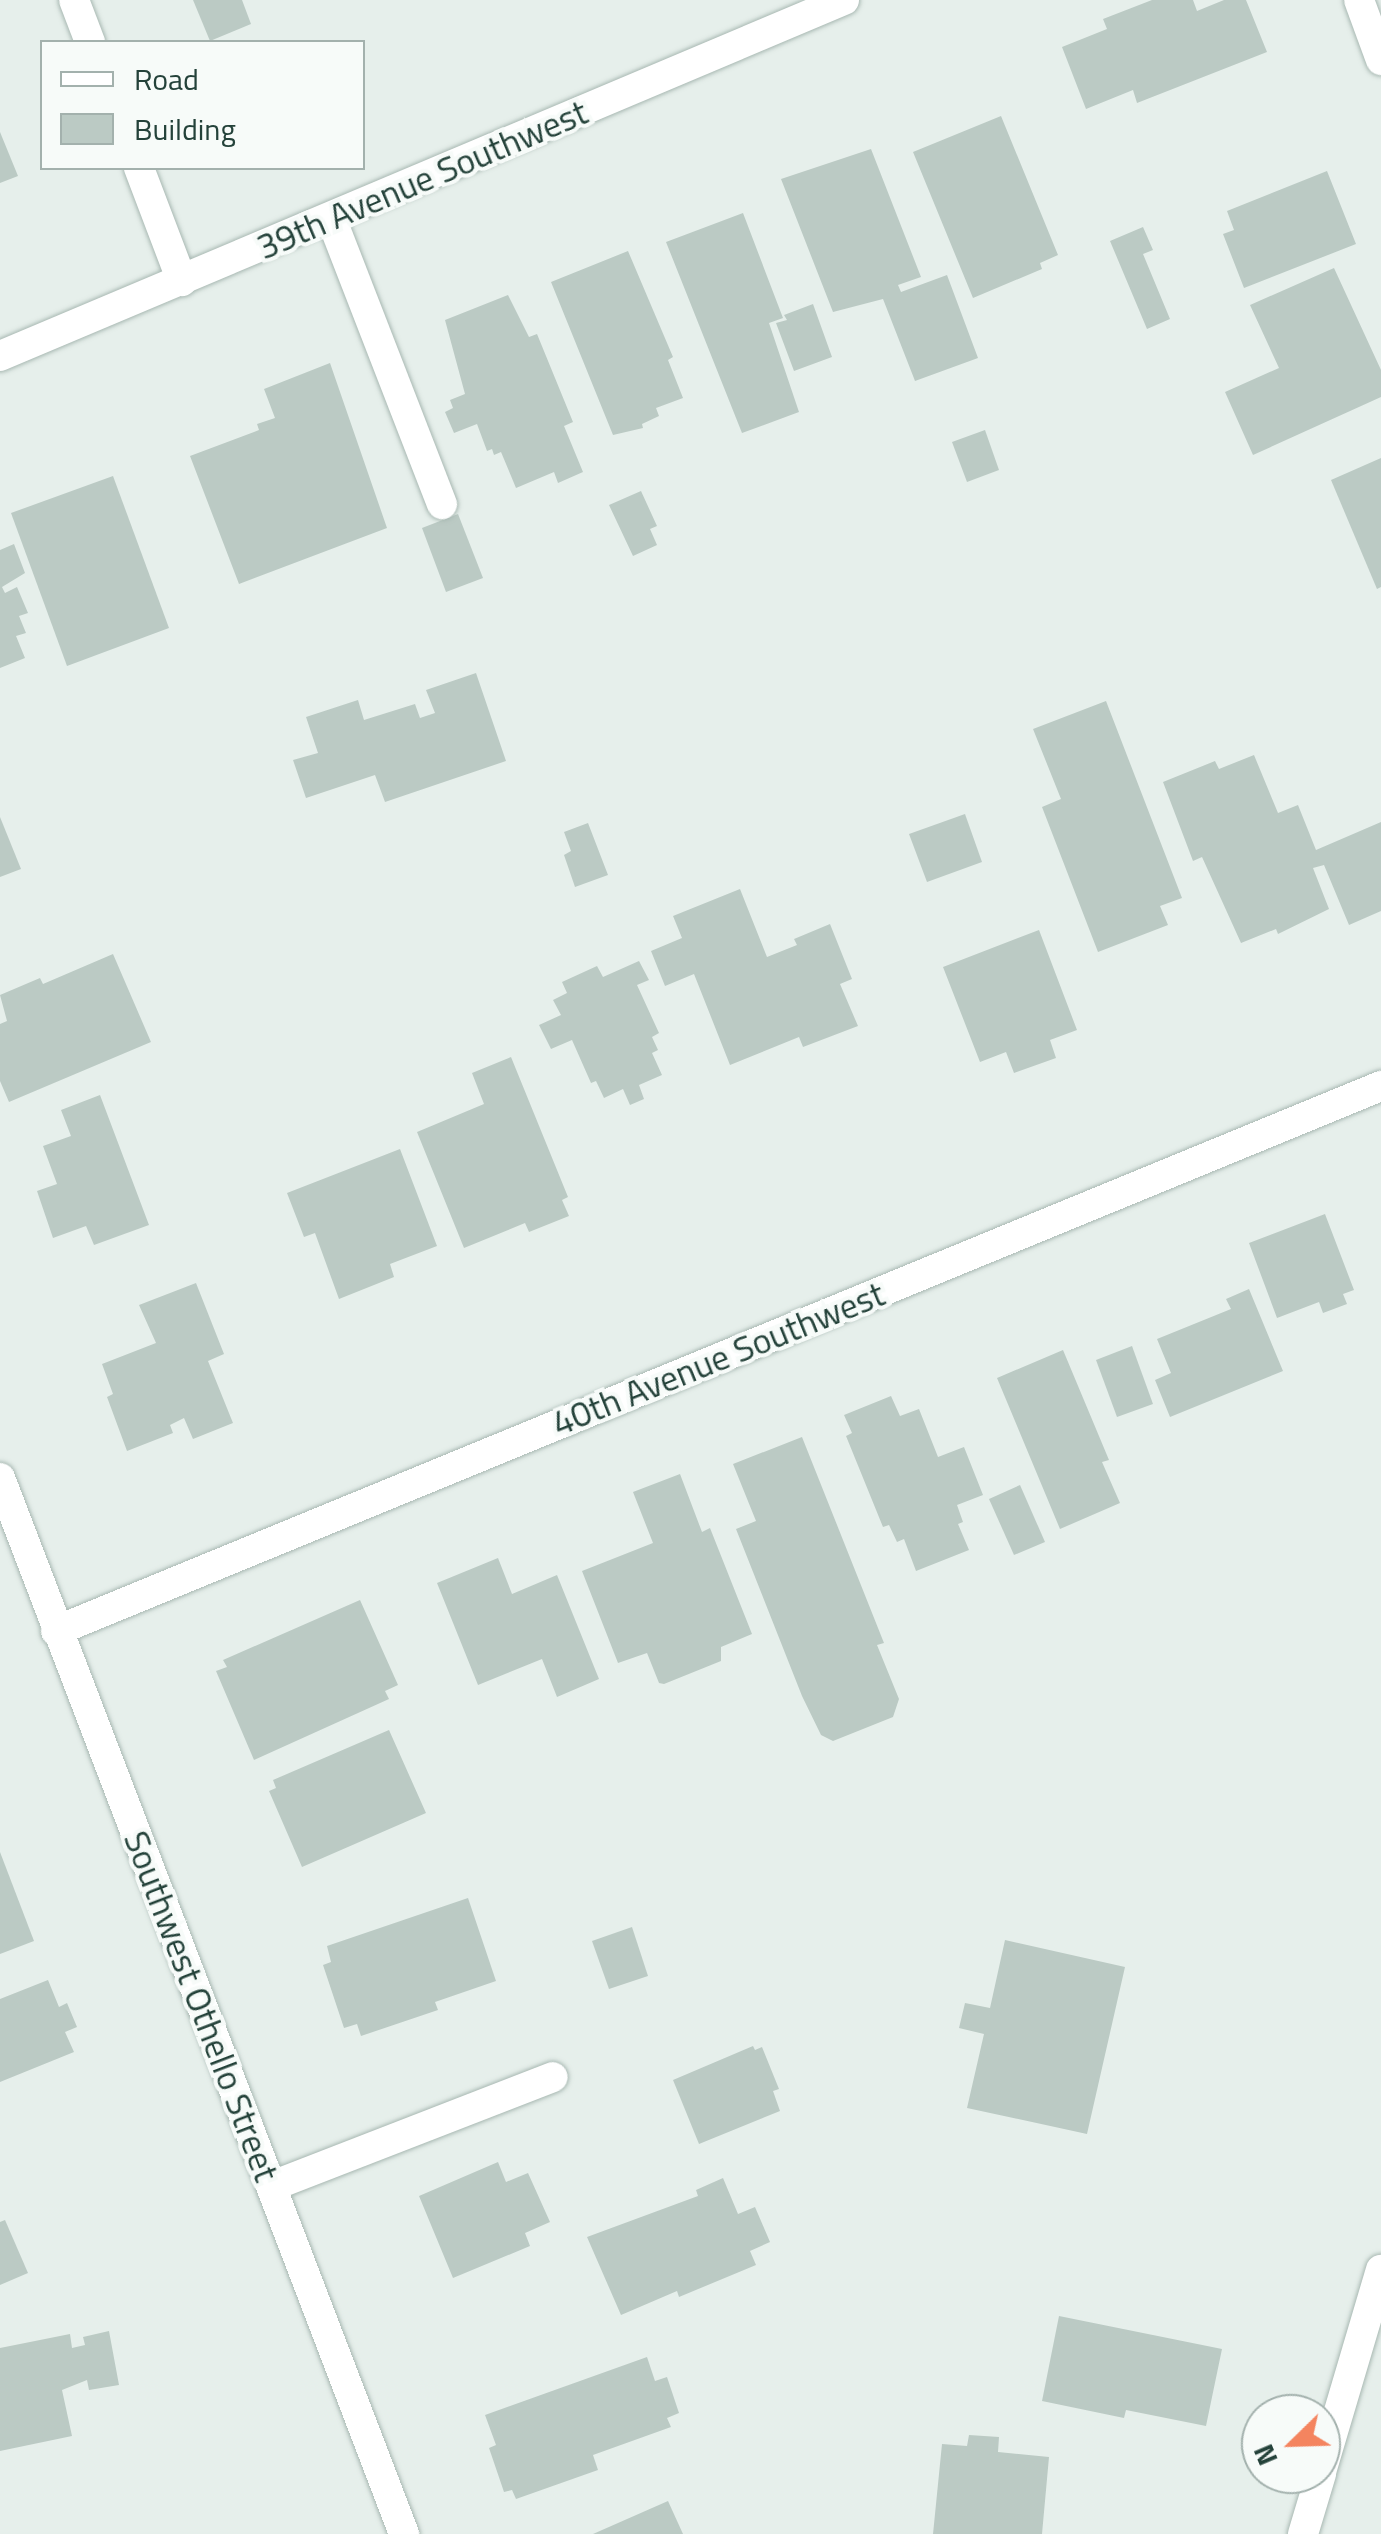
<!DOCTYPE html>
<style>
body{margin:0}
#map{position:relative;width:1381px;height:2534px;overflow:hidden;background:#e6efeb;font-family:"Titillium Web",sans-serif}
div>[style]{position:absolute}
.building>*{inset:0;background:#bbcac4}
.roads{filter:drop-shadow(0 0 2px #a8b8b2) drop-shadow(0 0 2px #a8b8b2)}
.service>*{height:30px;margin:-15px;padding:0 15px;transform-origin:15px;border-radius:15px;background:#fff}
.minor>*{height:30px;margin:-15px;padding:0 15px;transform-origin:15px;border-radius:15px;background:#fff}
span{translate:-50% -50%;white-space:nowrap;text-align:center;line-height:1.15;-webkit-text-stroke:8px #f7fbf9;paint-order:stroke}
.street-label{font-size:35px;color:#24423a}
.legend{position:absolute;left:40px;top:40px;width:325px;height:130px;box-sizing:border-box;background:#f7fbf9;border:2px solid #a3b1ad;margin:0;padding:12px 18px;list-style:none;font-size:30px;color:#24423a}
.legend li{display:flex;align-items:center;gap:20px;height:50px}
.legend b{width:50px;border:2px solid #a3b1ad}
.north{position:absolute;left:1241px;top:2394px;width:100px;height:100px;box-sizing:border-box;background:#f7fbf9;border:2px solid #a3b1ad;border-radius:50%;rotate:247deg;font-size:28px;font-weight:700;line-height:40px;text-align:center;color:#24423a}
.north::after{content:'';display:block;margin:auto;width:35px;height:45px;background:#f4845f;clip-path:polygon(50% 0,100% 100%,50% 72%,0 100%)}
</style>
<div id="map">
<div class="building">
<div style="clip-path:polygon(193px 0,242px 0,251px 24px,210px 41px)"></div>
<div style="clip-path:polygon(1152px 0,1193px 0,1197px 11px,1224px 0,1246px 0,1267px 52px,1137px 103px,1133px 90px,1086px 109px,1062px 47px,1107px 29px,1103px 19px)"></div>
<div style="clip-path:polygon(1001px 116px,1058px 255px,1040px 263px,1042px 269px,973px 298px,913px 152px)"></div>
<div style="clip-path:polygon(0 132px,18px 176px,0 183px)"></div>
<div style="clip-path:polygon(871px 149px,921px 277px,898px 285px,901px 292px,947px 275px,978px 358px,915px 381px,883px 299px,833px 312px,781px 179px)"></div>
<div style="clip-path:polygon(1327px 171px,1356px 244px,1244px 288px,1223px 234px,1234px 230px,1227px 211px)"></div>
<div style="clip-path:polygon(743px 213px,783px 318px,769px 323px,799px 412px,742px 433px,666px 242px)"></div>
<div style="clip-path:polygon(1143px 227px,1153px 250px,1143px 254px,1170px 319px,1147px 329px,1110px 241px)"></div>
<div style="clip-path:polygon(628px 251px,673px 357px,668px 360px,683px 398px,656px 408px,659px 416px,642px 424px,643px 428px,613px 435px,551px 282px)"></div>
<div style="clip-path:polygon(1334px 268px,1381px 370px,1381px 397px,1253px 455px,1225px 392px,1279px 368px,1250px 305px)"></div>
<div style="clip-path:polygon(508px 295px,529px 337px,537px 334px,573px 422px,564px 426px,583px 472px,558px 483px,554px 472px,516px 488px,501px 452px,494px 455px,492px 449px,487px 451px,477px 424px,454px 433px,445px 412px,453px 408px,450px 400px,465px 394px,445px 320px)"></div>
<div style="clip-path:polygon(813px 304px,832px 357px,794px 371px,776px 323px,787px 320px,784px 315px)"></div>
<div style="clip-path:polygon(330px 363px,387px 528px,239px 584px,190px 456px,259px 430px,257px 424px,275px 418px,264px 389px)"></div>
<div style="clip-path:polygon(985px 430px,999px 470px,967px 482px,952px 442px)"></div>
<div style="clip-path:polygon(1381px 458px,1381px 587px,1377px 589px,1331px 480px)"></div>
<div style="clip-path:polygon(113px 476px,169px 628px,67px 666px,11px 513px)"></div>
<div style="clip-path:polygon(641px 491px,657px 526px,650px 529px,657px 545px,633px 556px,609px 505px)"></div>
<div style="clip-path:polygon(458px 514px,483px 578px,446px 592px,422px 528px)"></div>
<div style="clip-path:polygon(14px 544px,25px 573px,2px 587px,5px 593px,17px 587px,28px 613px,19px 616px,26px 633px,16px 636px,25px 658px,0 668px,0 550px)"></div>
<div style="clip-path:polygon(476px 673px,506px 761px,385px 802px,375px 775px,306px 798px,293px 760px,318px 753px,306px 717px,358px 700px,364px 720px,415px 704px,420px 718px,435px 713px,426px 690px)"></div>
<div style="clip-path:polygon(1106px 701px,1182px 898px,1160px 906px,1168px 925px,1098px 952px,1042px 807px,1061px 799px,1033px 729px)"></div>
<div style="clip-path:polygon(1254px 755px,1278px 813px,1298px 805px,1316px 850px,1381px 822px,1381px 911px,1349px 925px,1324px 865px,1313px 868px,1329px 909px,1278px 934px,1276px 929px,1241px 943px,1202px 857px,1193px 861px,1163px 782px,1215px 761px,1219px 769px)"></div>
<div style="clip-path:polygon(965px 814px,982px 862px,927px 882px,909px 834px)"></div>
<div style="clip-path:polygon(0 817px,21px 869px,0 877px)"></div>
<div style="clip-path:polygon(588px 823px,608px 875px,575px 887px,564px 855px,571px 851px,564px 832px)"></div>
<div style="clip-path:polygon(740px 889px,767px 957px,797px 945px,794px 939px,830px 924px,852px 979px,840px 984px,858px 1026px,803px 1047px,799px 1037px,730px 1065px,694px 974px,665px 986px,651px 951px,682px 938px,673px 916px)"></div>
<div style="clip-path:polygon(1039px 930px,1077px 1030px,1050px 1040px,1056px 1058px,1014px 1073px,1006px 1052px,980px 1062px,943px 967px)"></div>
<div style="clip-path:polygon(113px 954px,151px 1042px,9px 1102px,0 1081px,0 1024px,7px 1021px,0 995px,40px 978px,43px 984px)"></div>
<div style="clip-path:polygon(639px 961px,649px 980px,637px 985px,659px 1033px,652px 1037px,658px 1050px,652px 1053px,662px 1075px,639px 1085px,644px 1099px,630px 1105px,623px 1089px,604px 1098px,596px 1081px,591px 1083px,572px 1040px,551px 1049px,539px 1025px,561px 1015px,553px 1000px,567px 993px,562px 982px,597px 966px,603px 977px)"></div>
<div style="clip-path:polygon(511px 1057px,568px 1197px,562px 1200px,569px 1216px,529px 1232px,525px 1223px,464px 1248px,417px 1132px,484px 1104px,472px 1073px)"></div>
<div style="clip-path:polygon(100px 1095px,149px 1225px,94px 1245px,86px 1226px,53px 1238px,37px 1191px,57px 1184px,43px 1146px,71px 1136px,61px 1110px)"></div>
<div style="clip-path:polygon(400px 1149px,437px 1246px,390px 1264px,394px 1277px,339px 1299px,315px 1233px,304px 1237px,287px 1193px)"></div>
<div style="clip-path:polygon(1325px 1214px,1354px 1290px,1343px 1294px,1347px 1304px,1323px 1313px,1319px 1302px,1277px 1318px,1249px 1243px)"></div>
<div style="clip-path:polygon(196px 1283px,224px 1354px,208px 1361px,233px 1423px,193px 1439px,184px 1418px,170px 1425px,173px 1433px,127px 1451px,107px 1397px,113px 1394px,102px 1364px,156px 1343px,139px 1305px)"></div>
<div style="clip-path:polygon(1249px 1289px,1283px 1371px,1170px 1417px,1155px 1380px,1171px 1373px,1157px 1339px,1231px 1309px,1226px 1299px)"></div>
<div style="clip-path:polygon(1132px 1346px,1153px 1404px,1117px 1417px,1096px 1360px)"></div>
<div style="clip-path:polygon(1063px 1350px,1109px 1460px,1102px 1462px,1120px 1503px,1060px 1529px,997px 1378px)"></div>
<div style="clip-path:polygon(891px 1396px,900px 1416px,919px 1409px,938px 1457px,964px 1447px,983px 1495px,957px 1505px,963px 1522px,958px 1524px,969px 1550px,916px 1571px,904px 1539px,897px 1542px,889px 1525px,883px 1527px,846px 1436px,852px 1433px,844px 1415px)"></div>
<div style="clip-path:polygon(802px 1437px,884px 1643px,877px 1645px,899px 1699px,893px 1717px,833px 1741px,821px 1735px,802px 1696px,736px 1529px,756px 1521px,733px 1464px)"></div>
<div style="clip-path:polygon(680px 1474px,702px 1532px,710px 1528px,752px 1634px,721px 1647px,721px 1661px,664px 1684px,659px 1683px,647px 1653px,618px 1663px,582px 1571px,653px 1543px,633px 1492px)"></div>
<div style="clip-path:polygon(1020px 1485px,1045px 1542px,1014px 1555px,989px 1499px)"></div>
<div style="clip-path:polygon(498px 1558px,512px 1594px,557px 1575px,599px 1679px,557px 1697px,542px 1659px,478px 1685px,437px 1583px)"></div>
<div style="clip-path:polygon(360px 1600px,398px 1685px,385px 1691px,389px 1699px,254px 1760px,216px 1671px,227px 1667px,223px 1660px)"></div>
<div style="clip-path:polygon(389px 1730px,426px 1813px,302px 1867px,269px 1791px,276px 1788px,273px 1780px)"></div>
<div style="clip-path:polygon(0 1852px,34px 1941px,0 1954px)"></div>
<div style="clip-path:polygon(468px 1898px,496px 1981px,435px 2002px,438px 2010px,361px 2036px,357px 2024px,344px 2028px,323px 1965px,331px 1962px,327px 1946px)"></div>
<div style="clip-path:polygon(632px 1927px,648px 1976px,609px 1989px,592px 1941px)"></div>
<div style="clip-path:polygon(1005px 1940px,1125px 1967px,1087px 2134px,967px 2108px,984px 2034px,959px 2028px,965px 2003px,990px 2008px)"></div>
<div style="clip-path:polygon(48px 1980px,59px 2007px,67px 2003px,77px 2027px,65px 2032px,74px 2052px,0 2082px,0 1999px)"></div>
<div style="clip-path:polygon(753px 2046px,755px 2050px,762px 2047px,779px 2089px,773px 2091px,780px 2111px,699px 2144px,673px 2080px)"></div>
<div style="clip-path:polygon(498px 2162px,506px 2182px,528px 2173px,550px 2222px,525px 2233px,530px 2246px,453px 2278px,419px 2196px)"></div>
<div style="clip-path:polygon(723px 2178px,738px 2214px,755px 2207px,770px 2242px,750px 2251px,756px 2265px,679px 2297px,677px 2291px,621px 2315px,587px 2237px,698px 2196px,696px 2190px)"></div>
<div style="clip-path:polygon(5px 2220px,28px 2273px,0 2285px,0 2222px)"></div>
<div style="clip-path:polygon(1059px 2316px,1222px 2349px,1206px 2426px,1126px 2410px,1124px 2418px,1042px 2401px)"></div>
<div style="clip-path:polygon(109px 2331px,119px 2385px,89px 2390px,87px 2380px,62px 2390px,72px 2436px,0 2451px,0 2348px,70px 2334px,72px 2348px,85px 2345px,83px 2337px)"></div>
<div style="clip-path:polygon(647px 2357px,655px 2381px,667px 2377px,679px 2413px,667px 2418px,671px 2427px,593px 2455px,598px 2470px,516px 2499px,512px 2490px,504px 2492px,489px 2448px,496px 2445px,485px 2415px)"></div>
<div style="clip-path:polygon(969px 2435px,999px 2437px,998px 2452px,1049px 2457px,1042px 2534px,933px 2534px,942px 2444px,967px 2446px)"></div>
<div style="clip-path:polygon(668px 2501px,683px 2534px,593px 2534px)"></div>
</div>
<div class="roads">
<div class="service">
<div style="left:331px;top:218px;width:307px;rotate:68.8deg"></div>
</div>
<div class="minor">
<div style="left:74px;top:0;width:45px;rotate:69.1deg"></div>
<div style="left:1359px;top:0;width:64px;rotate:69.9deg"></div>
<div style="left:139px;top:168px;width:121px;rotate:69.2deg"></div>
<div style="left:0;top:356px;width:916px;rotate:-22.87deg"></div>
<div style="left:0;top:1478px;width:1131px;rotate:69.06deg"></div>
<div style="left:56px;top:1631px;width:1433px;rotate:-22.36deg"></div>
<div style="left:272px;top:2186px;width:301px;rotate:-21.2deg"></div>
<div style="left:1321px;top:2472px;width:211px;rotate:-73.5deg"></div>
<div style="left:1303px;top:2534px;width:63px;rotate:-73.3deg"></div>
</div>
</div>
<div class="street-label">
<span style="left:422px;top:179px;rotate:-23deg">39th Avenue Southwest</span>
<span style="left:718px;top:1358px;rotate:-22deg">40th Avenue Southwest</span>
<span style="left:202px;top:2006px;rotate:69deg">Southwest Othello Street</span>
</div>
<ul class="legend">
<li><b style="height:12px;background:#fff"></b>Road</li>
<li><b style="height:28px;background:#bbcac4"></b>Building</li>
</ul>
<div class="north">N</div>
</div>
